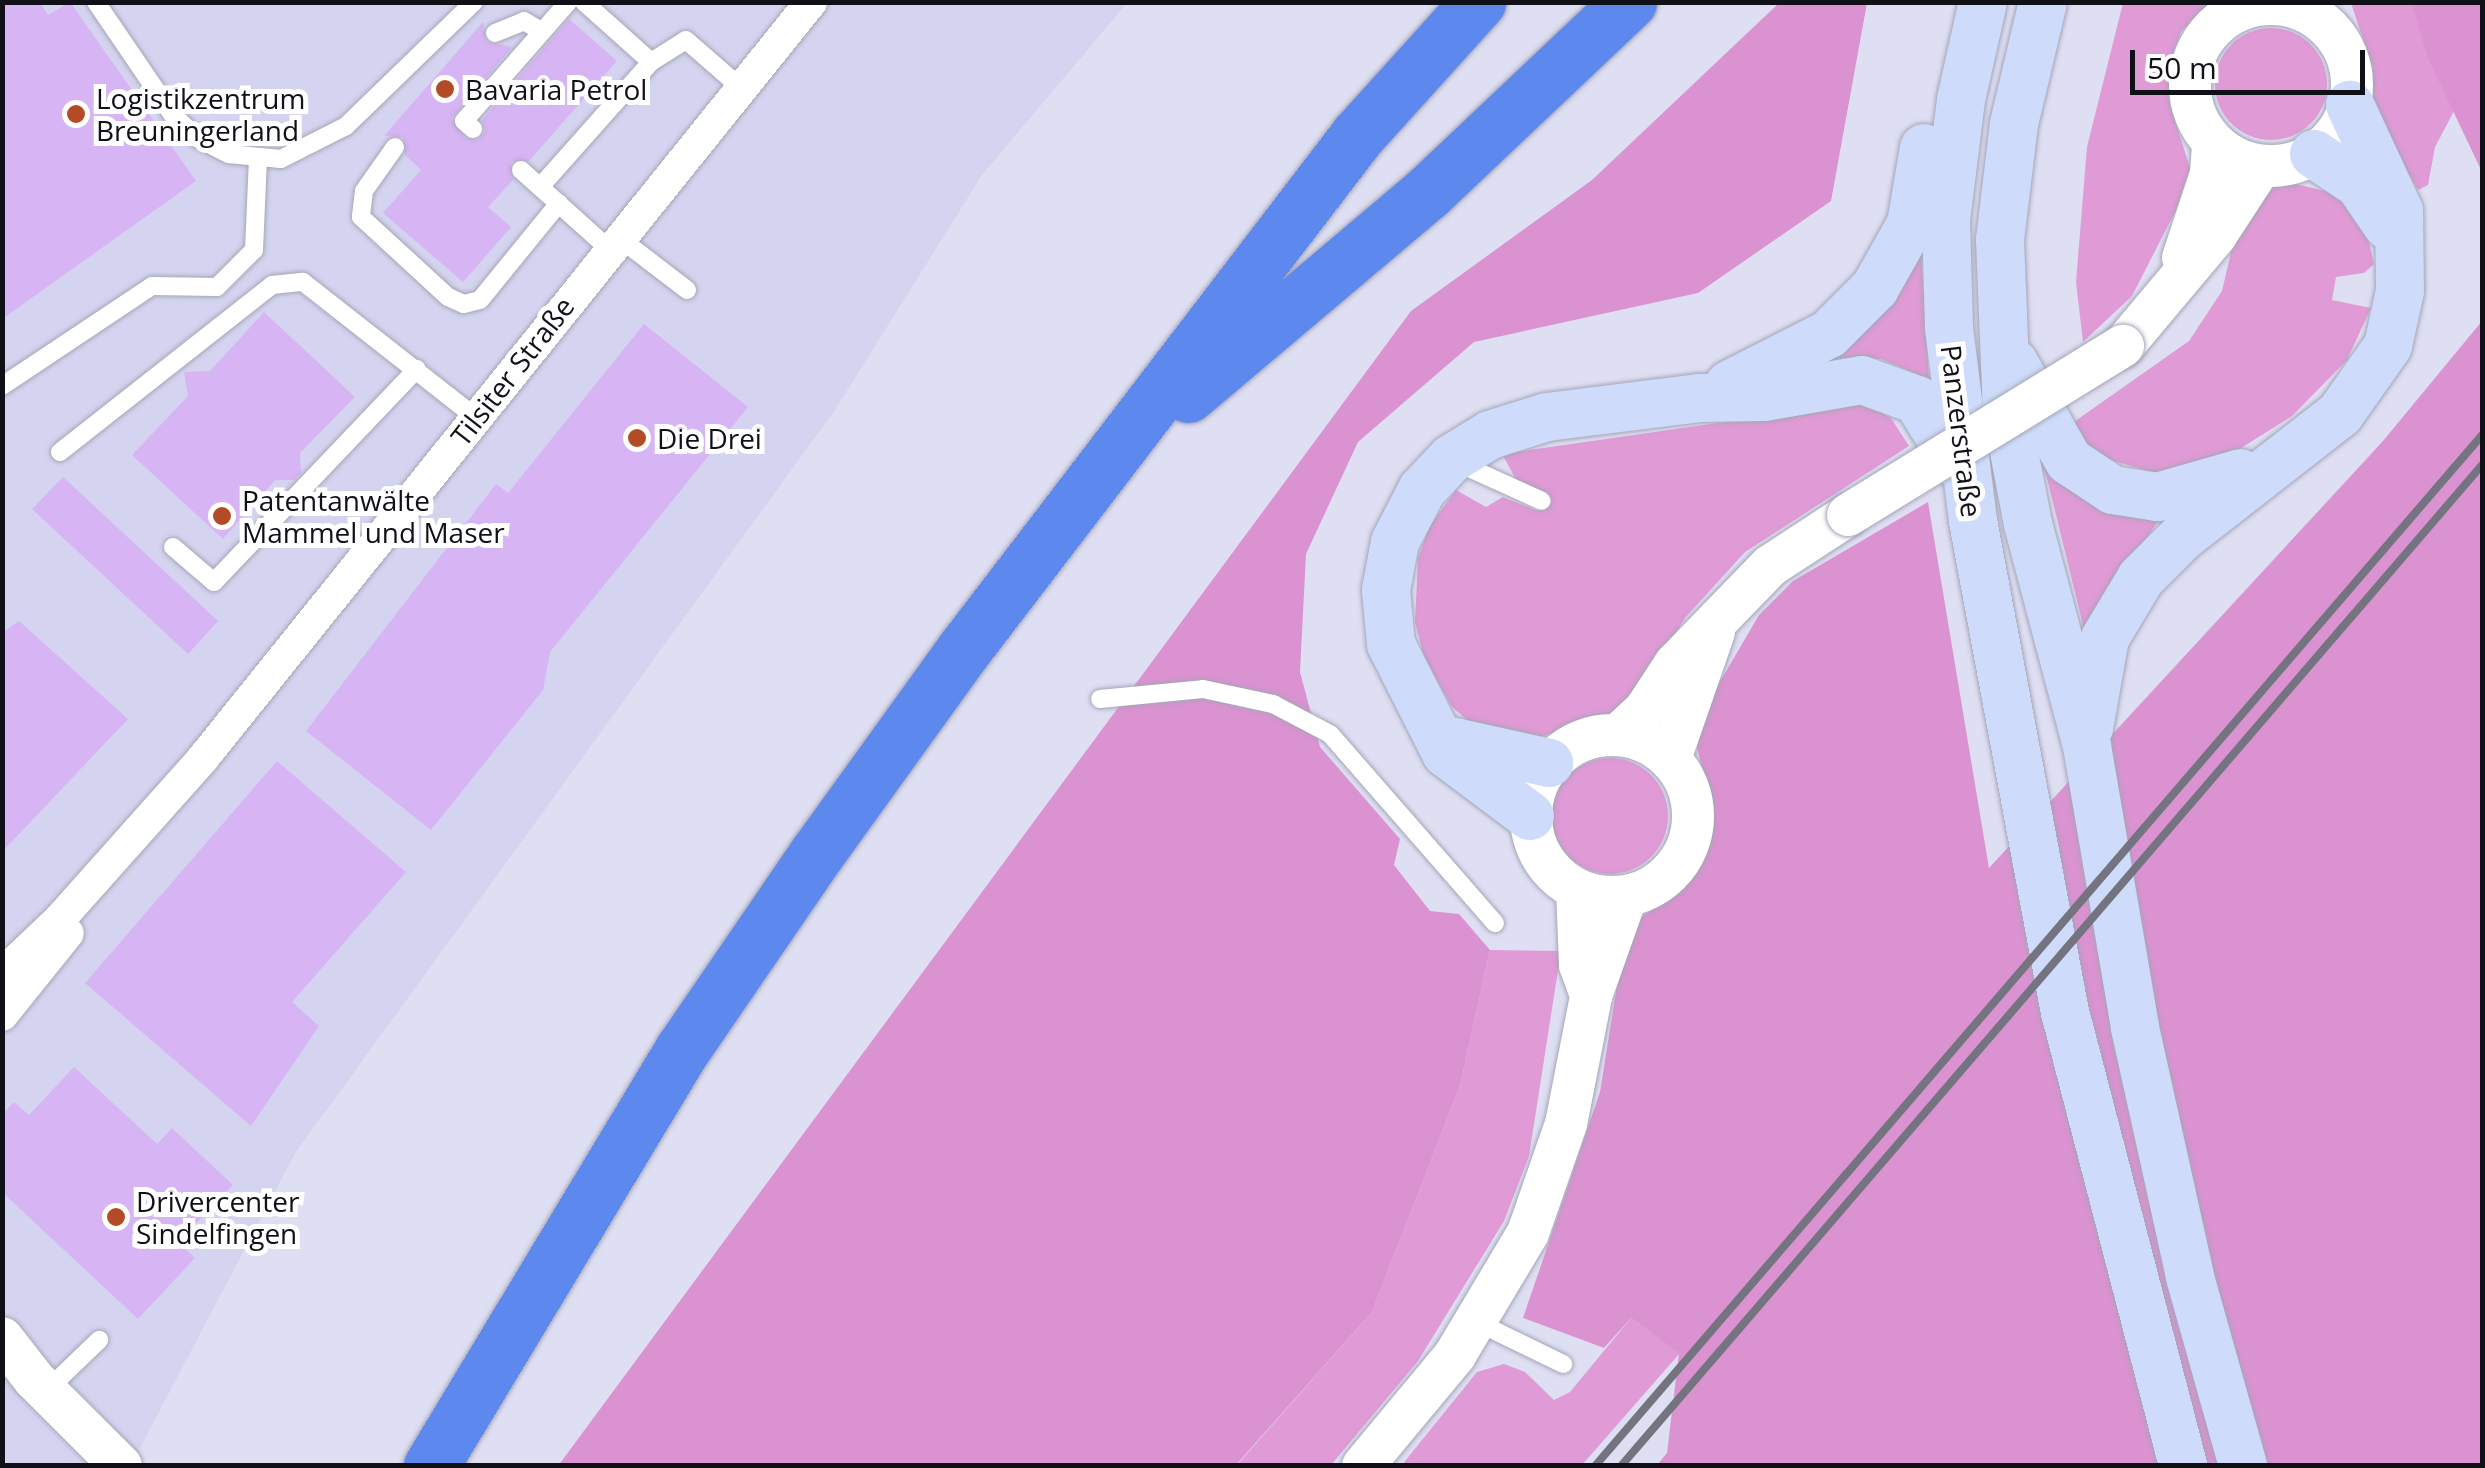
<!DOCTYPE html>
<meta charset="utf-8">
<style>
body{margin:0}
#map{position:relative;width:2485px;height:1468px;overflow:hidden;background:#dfdff3;font-family:"Open Sans",sans-serif}
div>[style]{position:absolute}
.built>*{inset:0;background:#d5d4f0}
.green>*{inset:0;background:#e09ad6}
.round{border-radius:50%}
.forest>*{inset:0;background:#db92d1}
.building>*{inset:0;background:#d7b4f4}
.roads{filter:drop-shadow(0 0 2px #a5a5b8) drop-shadow(0 0 2px #a5a5b8)}
.service>*{height:18px;margin:-9px;padding:0 9px;transform-origin:9px;border-radius:9px;background:#fff}
.minor>*{height:32px;margin:-16px;padding:0 16px;transform-origin:16px;border-radius:16px;background:#fff}
.tertiary>*{height:42px;margin:-21px;padding:0 21px;transform-origin:21px;border-radius:21px;background:#fff}
.tertiary>.ring{margin:-21px;padding:0;box-sizing:content-box;background:none;border:42px solid #fff;border-radius:50%}
.secondary>*{height:48px;margin:-24px;padding:0 24px;transform-origin:24px;border-radius:24px;background:#cedbfa}
.motorway>*{height:55px;margin:-27.5px;padding:0 27.5px;transform-origin:27.5px;border-radius:27.5px;background:#5d88ee}
.rail>*{height:8px;margin:-4px;padding:0 4px;transform-origin:4px;border-radius:4px;background:#747481}
.bridges{filter:drop-shadow(0 0 2px #a5a5b8) drop-shadow(0 0 2px #a5a5b8)}
.tertiary-bridge>*{height:42px;margin:-21px;padding:0 21px;transform-origin:21px;border-radius:21px;background:#fff}
.dots>*{width:28px;height:28px;translate:-50% -50%;box-sizing:border-box;border:5px solid #fff;border-radius:50%}
span{translate:-50% -50%;white-space:nowrap;text-align:center;line-height:1.15;-webkit-text-stroke:10px #fff;paint-order:stroke}
.poi-label{font-size:28px;color:#101017}
.left{translate:0 -50%;text-align:left}
.street-label{font-size:28px;color:#101017}
.frame{position:absolute;inset:0;border:5px solid #101017;pointer-events:none}
.scale{position:absolute;left:2130px;top:50px;width:235px;height:45px;box-sizing:border-box;border:5px solid #101017;border-top:0;padding-left:12px;font-size:30px;line-height:35px;white-space:nowrap;color:#101017;-webkit-text-stroke:8px #fff;paint-order:stroke}
</style>
<div id="map">
<div class="built">
<div style="clip-path:polygon(3px 3px,1127px 3px,982px 175px,835px 410px,296px 1152px,131px 1465px,3px 1466px)"></div>
</div>
<div class="green">
<div style="clip-path:polygon(2123px 3px,2210px 3px,2181px 32px,2168px 67px,2170px 105px,2190px 168px,2176px 210px,2132px 296px,2083px 342px,2076px 282px,2087px 147px)"></div>
<div style="clip-path:polygon(2351px 3px,2412px 3px,2454px 111px,2435px 147px,2428px 185px,2418px 190px,2384px 133px,2371px 96px,2373px 69px)"></div>
<div class="round" style="left:2215px;top:28px;width:112px;height:112px"></div>
<div style="clip-path:polygon(2287px 182px,2338px 194px,2366px 229px,2374px 264px,2364px 273px,2336px 277px,2332px 300px,2371px 308px,2347px 360px,2292px 416px,2222px 460px,2165px 476px,2097px 456px,2071px 424px,2189px 341px,2222px 291px,2232px 248px,2271px 187px)"></div>
<div style="clip-path:polygon(1921px 251px,1929px 379px,1881px 359px,1835px 358px,1862px 333px)"></div>
<div style="clip-path:polygon(1864px 402px,1891px 418px,1909px 446px,1745px 552px,1685px 618px,1641px 692px,1614px 713px,1525px 742px,1473px 725px,1452px 707px,1424px 657px,1415px 622px,1418px 558px,1429px 527px,1456px 490px,1486px 507px,1503px 497px,1538px 511px,1547px 496px,1518px 483px,1502px 454px)"></div>
<div style="clip-path:polygon(2043px 462px,2161px 517px,2084px 629px)"></div>
<div class="round" style="left:1552px;top:758px;width:116px;height:116px"></div>
<div style="clip-path:polygon(1490px 950px,1561px 951px,1529px 1156px,1504px 1221px,1418px 1361px,1331px 1465px,1236px 1466px,1372px 1312px,1460px 1086px)"></div>
<div style="clip-path:polygon(1631px 1318px,1680px 1353px,1582px 1465px,1401px 1466px,1477px 1372px,1504px 1364px,1525px 1372px,1554px 1400px,1570px 1392px)"></div>
</div>
<div class="forest">
<div style="clip-path:polygon(1779px 3px,1867px 3px,1831px 201px,1698px 293px,1474px 342px,1358px 442px,1306px 554px,1300px 672px,1320px 747px,1400px 839px,1394px 865px,1430px 911px,1459px 914px,1490px 950px,1460px 1086px,1372px 1312px,1236px 1465px,558px 1466px,1411px 311px,1592px 180px)"></div>
<div style="clip-path:polygon(2482px 3px,2482px 172px,2428px 58px,2412px 4px)"></div>
<div style="clip-path:polygon(2482px 321px,2482px 1465px,1657px 1465px,1667px 1453px,1679px 1353px,1631px 1318px,1604px 1348px,1523px 1318px,1600px 1092px,1623px 948px,1634px 923px,1688px 882px,1708px 837px,1709px 795px,1695px 740px,1711px 697px,1759px 615px,1793px 581px,1928px 502px,1989px 868px,2383px 441px)"></div>
</div>
<div class="building">
<div style="clip-path:polygon(2px 2px,40px 2px,48px 15px,70px 2px,196px 181px,2px 319px)"></div>
<div style="clip-path:polygon(569px 19px,617px 61px,529px 161px,511px 162px,513px 180px,488px 207px,511px 227px,463px 282px,383px 213px,421px 170px,405px 155px,403px 137px,384px 136px,483px 22px,487px 42px,512px 47px,452px 118px,465px 138px,478px 140px,485px 131px,482px 120px)"></div>
<div style="clip-path:polygon(264px 312px,355px 397px,300px 453px,301px 473px,294px 480px,275px 480px,223px 539px,132px 455px,188px 396px,184px 372px,210px 371px)"></div>
<div style="clip-path:polygon(644px 324px,748px 407px,550px 652px,543px 690px,431px 830px,306px 731px,496px 484px,508px 493px)"></div>
<div style="clip-path:polygon(63px 477px,218px 621px,188px 654px,32px 509px)"></div>
<div style="clip-path:polygon(19px 621px,128px 719px,2px 852px,2px 633px)"></div>
<div style="clip-path:polygon(277px 761px,406px 872px,292px 1002px,319px 1026px,251px 1126px,85px 983px)"></div>
<div style="clip-path:polygon(74px 1067px,157px 1144px,172px 1128px,233px 1185px,178px 1242px,195px 1258px,138px 1319px,2px 1192px,2px 1115px,14px 1102px,29px 1115px)"></div>
</div>
<div class="roads">
<div class="service">
<div style="left:96px;top:2px;width:135px;rotate:55.8deg"></div>
<div style="left:172px;top:114px;width:35px;rotate:44deg"></div>
<div style="left:197px;top:138px;width:36px;rotate:27deg"></div>
<div style="left:229px;top:154px;width:52px;rotate:5.5deg"></div>
<div style="left:281px;top:159px;width:73px;rotate:-26.9deg"></div>
<div style="left:346px;top:126px;width:178px;rotate:-44.1deg"></div>
<div style="left:584px;top:2px;width:90px;rotate:41.8deg"></div>
<div style="left:495px;top:33px;width:31px;rotate:-22deg"></div>
<div style="left:524px;top:21px;width:21px;rotate:31deg"></div>
<div style="left:473px;top:129px;width:12px;rotate:-138deg"></div>
<div style="left:464px;top:121px;width:158px;rotate:-48.8deg"></div>
<div style="left:395px;top:147px;width:54px;rotate:125.2deg"></div>
<div style="left:364px;top:191px;width:26px;rotate:97deg"></div>
<div style="left:361px;top:217px;width:118px;rotate:42.6deg"></div>
<div style="left:448px;top:297px;width:17px;rotate:24deg"></div>
<div style="left:464px;top:304px;width:16px;rotate:-14deg"></div>
<div style="left:480px;top:300px;width:125px;rotate:-50.8deg"></div>
<div style="left:521px;top:170px;width:117px;rotate:41.9deg"></div>
<div style="left:540px;top:187px;width:167px;rotate:-48.4deg"></div>
<div style="left:651px;top:62px;width:41px;rotate:-32.2deg"></div>
<div style="left:686px;top:40px;width:70px;rotate:41deg"></div>
<div style="left:618px;top:237px;width:87px;rotate:37.5deg"></div>
<div style="left:2px;top:386px;width:180px;rotate:-33.7deg"></div>
<div style="left:152px;top:286px;width:65px;rotate:0.9deg"></div>
<div style="left:217px;top:287px;width:52px;rotate:-45deg"></div>
<div style="left:254px;top:250px;width:91px;rotate:-87.5deg"></div>
<div style="left:60px;top:452px;width:270px;rotate:-38.2deg"></div>
<div style="left:272px;top:285px;width:31px;rotate:-6deg"></div>
<div style="left:303px;top:282px;width:219px;rotate:38.1deg"></div>
<div style="left:1456px;top:462px;width:94px;rotate:24.4deg"></div>
<div style="left:173px;top:547px;width:54px;rotate:40.5deg"></div>
<div style="left:214px;top:582px;width:294px;rotate:-46.4deg"></div>
<div style="left:1100px;top:699px;width:103px;rotate:-5.5deg"></div>
<div style="left:1203px;top:689px;width:72px;rotate:12.1deg"></div>
<div style="left:1273px;top:704px;width:64px;rotate:27.8deg"></div>
<div style="left:1330px;top:734px;width:251px;rotate:48.9deg"></div>
<div style="left:1477px;top:1322px;width:96px;rotate:26deg"></div>
<div style="left:46px;top:1391px;width:74px;rotate:-43.9deg"></div>
</div>
<div class="minor">
<div style="left:2px;top:974px;width:79px;rotate:-43.5deg"></div>
<div style="left:59px;top:920px;width:218px;rotate:-48.3deg"></div>
<div style="left:204px;top:757px;width:969px;rotate:-51.2deg"></div>
<div style="left:2px;top:1015px;width:105px;rotate:-51.2deg"></div>
</div>
<div class="tertiary">
<div class="ring" style="left:2190px;top:4px;width:120px;height:120px"></div>
<div style="left:2183px;top:258px;width:89px;rotate:-71.6deg"></div>
<div style="left:2211px;top:174px;width:31px;rotate:-86deg"></div>
<div style="left:2123px;top:346px;width:145px;rotate:-50deg"></div>
<div style="left:2216px;top:235px;width:82px;rotate:-56.9deg"></div>
<div class="ring" style="left:1531px;top:735px;width:120px;height:120px"></div>
<div style="left:1618px;top:735px;width:37px;rotate:-43deg"></div>
<div style="left:1645px;top:710px;width:55px;rotate:-56.9deg"></div>
<div style="left:1675px;top:664px;width:136px;rotate:-45.9deg"></div>
<div style="left:1770px;top:566px;width:93px;rotate:-33.2deg"></div>
<div style="left:1670px;top:759px;width:134px;rotate:-70.9deg"></div>
<div style="left:1577px;top:890px;width:75px;rotate:87.7deg"></div>
<div style="left:1580px;top:965px;width:33px;rotate:70deg"></div>
<div style="left:2px;top:1338px;width:52px;rotate:52deg"></div>
<div style="left:34px;top:1379px;width:123px;rotate:45deg"></div>
<div style="left:1363px;top:1466px;width:144px;rotate:-50.3deg"></div>
<div style="left:1455px;top:1355px;width:142px;rotate:-59.1deg"></div>
<div style="left:1528px;top:1233px;width:115px;rotate:-70.8deg"></div>
<div style="left:1566px;top:1124px;width:130px;rotate:-78.9deg"></div>
<div style="left:1591px;top:996px;width:105px;rotate:-70.5deg"></div>
</div>
<div class="secondary">
<div style="left:1983px;top:2px;width:100px;rotate:102.7deg"></div>
<div style="left:1961px;top:100px;width:121px;rotate:97.1deg"></div>
<div style="left:1946px;top:220px;width:108px;rotate:88.4deg"></div>
<div style="left:1949px;top:328px;width:194px;rotate:82.9deg"></div>
<div style="left:1973px;top:521px;width:500px;rotate:79.4deg"></div>
<div style="left:2065px;top:1012px;width:469px;rotate:75.4deg"></div>
<div style="left:2043px;top:2px;width:125px;rotate:103.4deg"></div>
<div style="left:2014px;top:124px;width:117px;rotate:96.9deg"></div>
<div style="left:2000px;top:240px;width:175px;rotate:87.7deg"></div>
<div style="left:2007px;top:415px;width:111px;rotate:79.1deg"></div>
<div style="left:2028px;top:524px;width:230px;rotate:75.1deg"></div>
<div style="left:2087px;top:746px;width:286px;rotate:80.3deg"></div>
<div style="left:2135px;top:1028px;width:255px;rotate:77.5deg"></div>
<div style="left:2190px;top:1277px;width:196px;rotate:74.3deg"></div>
<div style="left:2314px;top:154px;width:54px;rotate:33.7deg"></div>
<div style="left:2359px;top:184px;width:50px;rotate:55.7deg"></div>
<div style="left:2014px;top:363px;width:112px;rotate:60.7deg"></div>
<div style="left:2069px;top:461px;width:53px;rotate:33.4deg"></div>
<div style="left:2113px;top:490px;width:45px;rotate:9deg"></div>
<div style="left:2157px;top:497px;width:87px;rotate:-15.9deg"></div>
<div style="left:1729px;top:385px;width:112px;rotate:-27deg"></div>
<div style="left:1829px;top:334px;width:65px;rotate:-45deg"></div>
<div style="left:1875px;top:288px;width:73px;rotate:-60.6deg"></div>
<div style="left:1911px;top:224px;width:77px;rotate:-80.3deg"></div>
<div style="left:2089px;top:728px;width:91px;rotate:-79.9deg"></div>
<div style="left:2105px;top:638px;width:70px;rotate:-59deg"></div>
<div style="left:2141px;top:578px;width:58px;rotate:-45deg"></div>
<div style="left:2182px;top:537px;width:200px;rotate:-37.9deg"></div>
<div style="left:2340px;top:414px;width:83px;rotate:-54.8deg"></div>
<div style="left:2388px;top:346px;width:56px;rotate:-77.7deg"></div>
<div style="left:2400px;top:291px;width:80px;rotate:-90.7deg"></div>
<div style="left:2399px;top:211px;width:117px;rotate:-114.8deg"></div>
<div style="left:1441px;top:739px;width:111px;rotate:12.5deg"></div>
<div style="left:1530px;top:816px;width:105px;rotate:-143.1deg"></div>
<div style="left:1446px;top:753px;width:122px;rotate:-116.8deg"></div>
<div style="left:1391px;top:644px;width:54px;rotate:-95.3deg"></div>
<div style="left:1386px;top:590px;width:49px;rotate:-79.4deg"></div>
<div style="left:1395px;top:542px;width:59px;rotate:-62.6deg"></div>
<div style="left:1422px;top:490px;width:42px;rotate:-46.9deg"></div>
<div style="left:1451px;top:459px;width:46px;rotate:-31.6deg"></div>
<div style="left:1490px;top:435px;width:60px;rotate:-17.5deg"></div>
<div style="left:1547px;top:417px;width:153px;rotate:-7.1deg"></div>
<div style="left:1699px;top:398px;width:65px;rotate:-0.9deg"></div>
<div style="left:1764px;top:397px;width:99px;rotate:-9.8deg"></div>
<div style="left:1862px;top:380px;width:59px;rotate:20deg"></div>
<div style="left:1917px;top:400px;width:75px;rotate:58deg"></div>
</div>
<div class="motorway">
<div style="left:1188px;top:395px;width:314px;rotate:-40.2deg"></div>
<div style="left:1428px;top:192px;width:277px;rotate:-43.4deg"></div>
<div style="left:431px;top:1466px;width:486px;rotate:-58.9deg"></div>
<div style="left:682px;top:1050px;width:239px;rotate:-55.6deg"></div>
<div style="left:817px;top:853px;width:253px;rotate:-54.2deg"></div>
<div style="left:965px;top:648px;width:645px;rotate:-52.56deg"></div>
<div style="left:1357px;top:136px;width:181px;rotate:-47.9deg"></div>
</div>
</div>
<div class="rail">
<div style="left:1595px;top:1466px;width:1360px;rotate:-49.29deg"></div>
<div style="left:1621px;top:1466px;width:1320px;rotate:-49.3deg"></div>
</div>
<div class="bridges">
<div class="tertiary-bridge">
<div style="left:1848px;top:515px;width:323px;rotate:-31.6deg"></div>
</div>
</div>
<div class="dots">
<div style="left:445px;top:89px;background:#b34b27"></div>
<div style="left:76px;top:114px;background:#b34b27"></div>
<div style="left:637px;top:438px;background:#b34b27"></div>
<div style="left:222px;top:516px;background:#b34b27"></div>
<div style="left:116px;top:1217px;background:#b34b27"></div>
</div>
<div class="poi-label">
<span class="left" style="left:465px;top:89px">Bavaria Petrol</span>
<span class="left" style="left:96px;top:114px">Logistikzentrum<br>Breuningerland</span>
<span class="left" style="left:657px;top:438px">Die Drei</span>
<span class="left" style="left:242px;top:516px">Patentanwälte<br>Mammel und Maser</span>
<span class="left" style="left:136px;top:1217px">Drivercenter<br>Sindelfingen</span>
</div>
<div class="street-label">
<span style="left:512px;top:371px;rotate:-52deg">Tilsiter Straße</span>
<span style="left:1962px;top:431px;rotate:83deg">Panzerstraße</span>
</div>
<div class="frame"></div>
<div class="scale">50 m</div>
</div>
